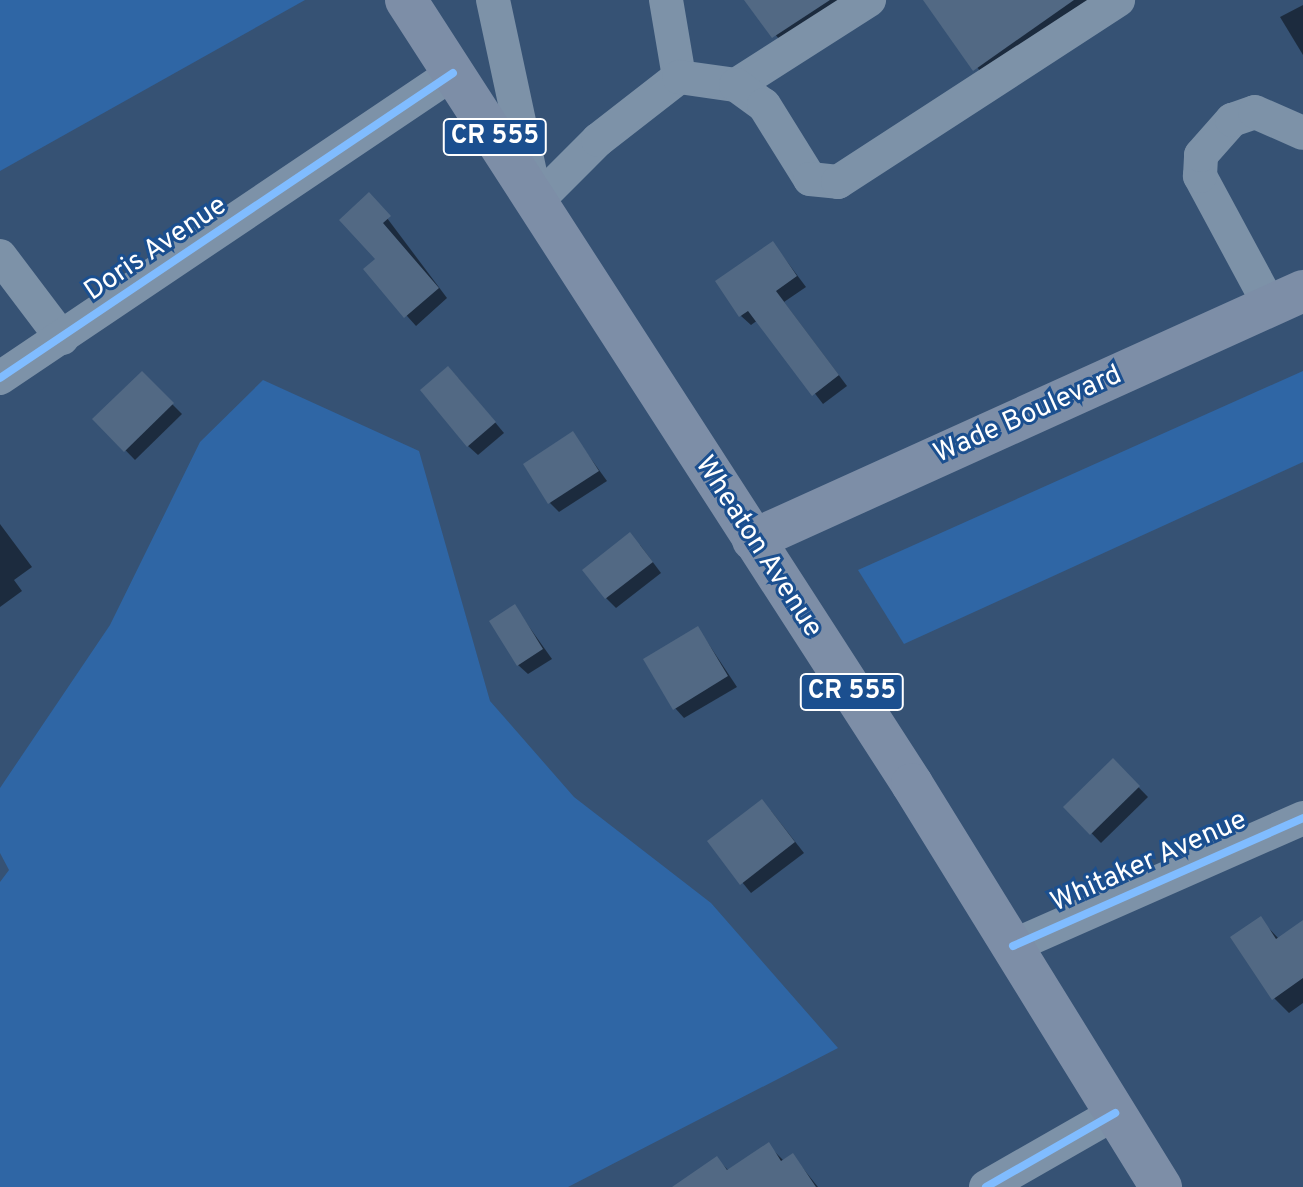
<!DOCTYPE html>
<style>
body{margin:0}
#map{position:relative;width:1303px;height:1187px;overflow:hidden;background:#365274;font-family:Overpass,sans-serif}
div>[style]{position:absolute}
.green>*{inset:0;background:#2f66a5}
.shadow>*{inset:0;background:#0007}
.building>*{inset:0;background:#526984}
.minor>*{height:34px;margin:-17px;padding:0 17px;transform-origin:17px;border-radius:17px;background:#7d92a8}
.major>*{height:42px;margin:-21px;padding:0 21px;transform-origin:21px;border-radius:21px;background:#7d8ea7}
.cycleway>*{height:8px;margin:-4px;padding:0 4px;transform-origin:4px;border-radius:4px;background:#80bcff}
span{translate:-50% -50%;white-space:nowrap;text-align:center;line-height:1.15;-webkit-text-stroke:6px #1b4f8f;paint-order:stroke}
.shield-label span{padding:2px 6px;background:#1b4f8f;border:2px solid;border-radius:6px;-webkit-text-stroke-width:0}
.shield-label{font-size:26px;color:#fff;font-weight:700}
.street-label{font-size:28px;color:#fff}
</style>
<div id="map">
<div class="green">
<div style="clip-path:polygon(0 0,305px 0,0 171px)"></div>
<div style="clip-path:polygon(1303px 371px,1303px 462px,904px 644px,858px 570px)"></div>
<div style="clip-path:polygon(263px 380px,419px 451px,490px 701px,574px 797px,711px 903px,838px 1048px,568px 1187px,0 1187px,0 882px,9px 870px,0 853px,0 788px,110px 625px,200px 442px)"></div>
</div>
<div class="shadow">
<div style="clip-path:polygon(747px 0,871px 0,793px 56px)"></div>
<div style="clip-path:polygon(925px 0,1120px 0,994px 89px)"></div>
<div style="clip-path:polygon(1303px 5px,1303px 55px,1280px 17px)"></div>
<div style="clip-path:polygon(369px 194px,447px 298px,416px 326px,366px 270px,378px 260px)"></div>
<div style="clip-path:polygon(773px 243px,806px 287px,784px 302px,847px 386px,823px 404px,758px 320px,751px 325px,741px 316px)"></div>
<div style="clip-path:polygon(142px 374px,182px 414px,135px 460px,95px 419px)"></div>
<div style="clip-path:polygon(458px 378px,504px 433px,478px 455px,468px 446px)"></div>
<div style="clip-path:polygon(573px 434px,607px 481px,559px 512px,550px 503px)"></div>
<div style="clip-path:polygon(0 524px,32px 567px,14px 580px,22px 591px,0 607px)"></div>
<div style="clip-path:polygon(640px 545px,661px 573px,616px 608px,606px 598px)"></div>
<div style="clip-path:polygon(515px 607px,552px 659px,528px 674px,518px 665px)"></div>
<div style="clip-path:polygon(698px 628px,737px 687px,684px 718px,675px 708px)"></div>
<div style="clip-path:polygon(1113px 761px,1148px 797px,1101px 843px,1066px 807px)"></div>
<div style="clip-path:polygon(771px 811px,804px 853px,751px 893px,709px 842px)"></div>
<div style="clip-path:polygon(1260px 919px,1279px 939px,1303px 922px,1303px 1003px,1289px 1013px,1274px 998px)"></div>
<div style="clip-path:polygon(768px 1145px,783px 1160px,793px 1156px,818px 1187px,675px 1187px,717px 1159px,729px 1171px)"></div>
</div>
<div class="building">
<div style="clip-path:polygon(744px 0,830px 0,772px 38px)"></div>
<div style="clip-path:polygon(923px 0,1074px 0,973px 71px)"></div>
<div style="clip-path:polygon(369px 192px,391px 216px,383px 223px,439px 288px,404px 318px,363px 269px,375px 259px,339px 220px)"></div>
<div style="clip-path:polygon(773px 241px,797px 276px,776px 291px,839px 375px,812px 396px,748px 311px,739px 317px,715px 281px)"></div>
<div style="clip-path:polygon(448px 366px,496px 422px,467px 447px,420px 390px)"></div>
<div style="clip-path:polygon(142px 371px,174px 403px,124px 452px,92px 419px)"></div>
<div style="clip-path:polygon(573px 431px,599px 471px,548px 504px,523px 464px)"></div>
<div style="clip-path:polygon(630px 532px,653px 562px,605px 599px,582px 570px)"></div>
<div style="clip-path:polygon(515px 604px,543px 649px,517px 666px,489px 621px)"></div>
<div style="clip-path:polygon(698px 626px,728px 676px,673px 710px,643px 659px)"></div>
<div style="clip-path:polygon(1113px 758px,1140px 786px,1090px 835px,1063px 807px)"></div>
<div style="clip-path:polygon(762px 799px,795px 842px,740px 885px,707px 841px)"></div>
<div style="clip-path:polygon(1261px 916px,1276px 939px,1303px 920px,1303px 978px,1272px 1000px,1230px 937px)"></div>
<div style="clip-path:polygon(769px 1142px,781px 1161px,793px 1153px,816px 1187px,672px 1187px,717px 1156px,727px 1170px)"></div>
</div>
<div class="minor">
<div style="left:493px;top:0;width:191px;rotate:77.9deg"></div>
<div style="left:666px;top:0;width:78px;rotate:80.4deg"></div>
<div style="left:736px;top:85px;width:158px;rotate:-32.6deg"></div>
<div style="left:536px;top:202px;width:88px;rotate:-45deg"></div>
<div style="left:598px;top:140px;width:103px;rotate:-37.9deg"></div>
<div style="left:679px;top:77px;width:58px;rotate:8deg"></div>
<div style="left:736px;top:85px;width:34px;rotate:36deg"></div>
<div style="left:764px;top:105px;width:87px;rotate:58.1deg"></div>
<div style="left:810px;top:179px;width:28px;rotate:6deg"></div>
<div style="left:838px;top:182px;width:334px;rotate:-33deg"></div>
<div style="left:0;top:256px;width:103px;rotate:52.9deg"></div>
<div style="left:1270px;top:306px;width:148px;rotate:-118.3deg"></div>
<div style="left:1200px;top:176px;width:21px;rotate:-87deg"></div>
<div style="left:1201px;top:155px;width:47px;rotate:-48.5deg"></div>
<div style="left:1232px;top:120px;width:24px;rotate:-19deg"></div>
<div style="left:1255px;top:112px;width:52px;rotate:23.6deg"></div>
<div style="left:0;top:378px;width:546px;rotate:-33.95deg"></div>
<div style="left:1013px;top:946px;width:317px;rotate:-23.8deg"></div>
<div style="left:986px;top:1187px;width:149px;rotate:-29.8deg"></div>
</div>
<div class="major">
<div style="left:406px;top:0;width:933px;rotate:57.16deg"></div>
<div style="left:912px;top:784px;width:474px;rotate:58.3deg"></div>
<div style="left:753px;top:540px;width:604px;rotate:-24.36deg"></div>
</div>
<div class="cycleway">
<div style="left:0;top:378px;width:546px;rotate:-33.95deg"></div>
<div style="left:1013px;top:946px;width:317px;rotate:-23.8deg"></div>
<div style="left:986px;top:1187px;width:149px;rotate:-29.8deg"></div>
</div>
<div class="shield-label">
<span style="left:495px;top:137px">CR 555</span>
<span style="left:852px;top:692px">CR 555</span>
</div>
<div class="street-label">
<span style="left:156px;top:249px;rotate:-34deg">Doris Avenue</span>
<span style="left:1028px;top:415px;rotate:-24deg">Wade Boulevard</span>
<span style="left:758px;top:547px;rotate:57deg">Wheaton Avenue</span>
<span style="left:1149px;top:862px;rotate:-24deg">Whitaker Avenue</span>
</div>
</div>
